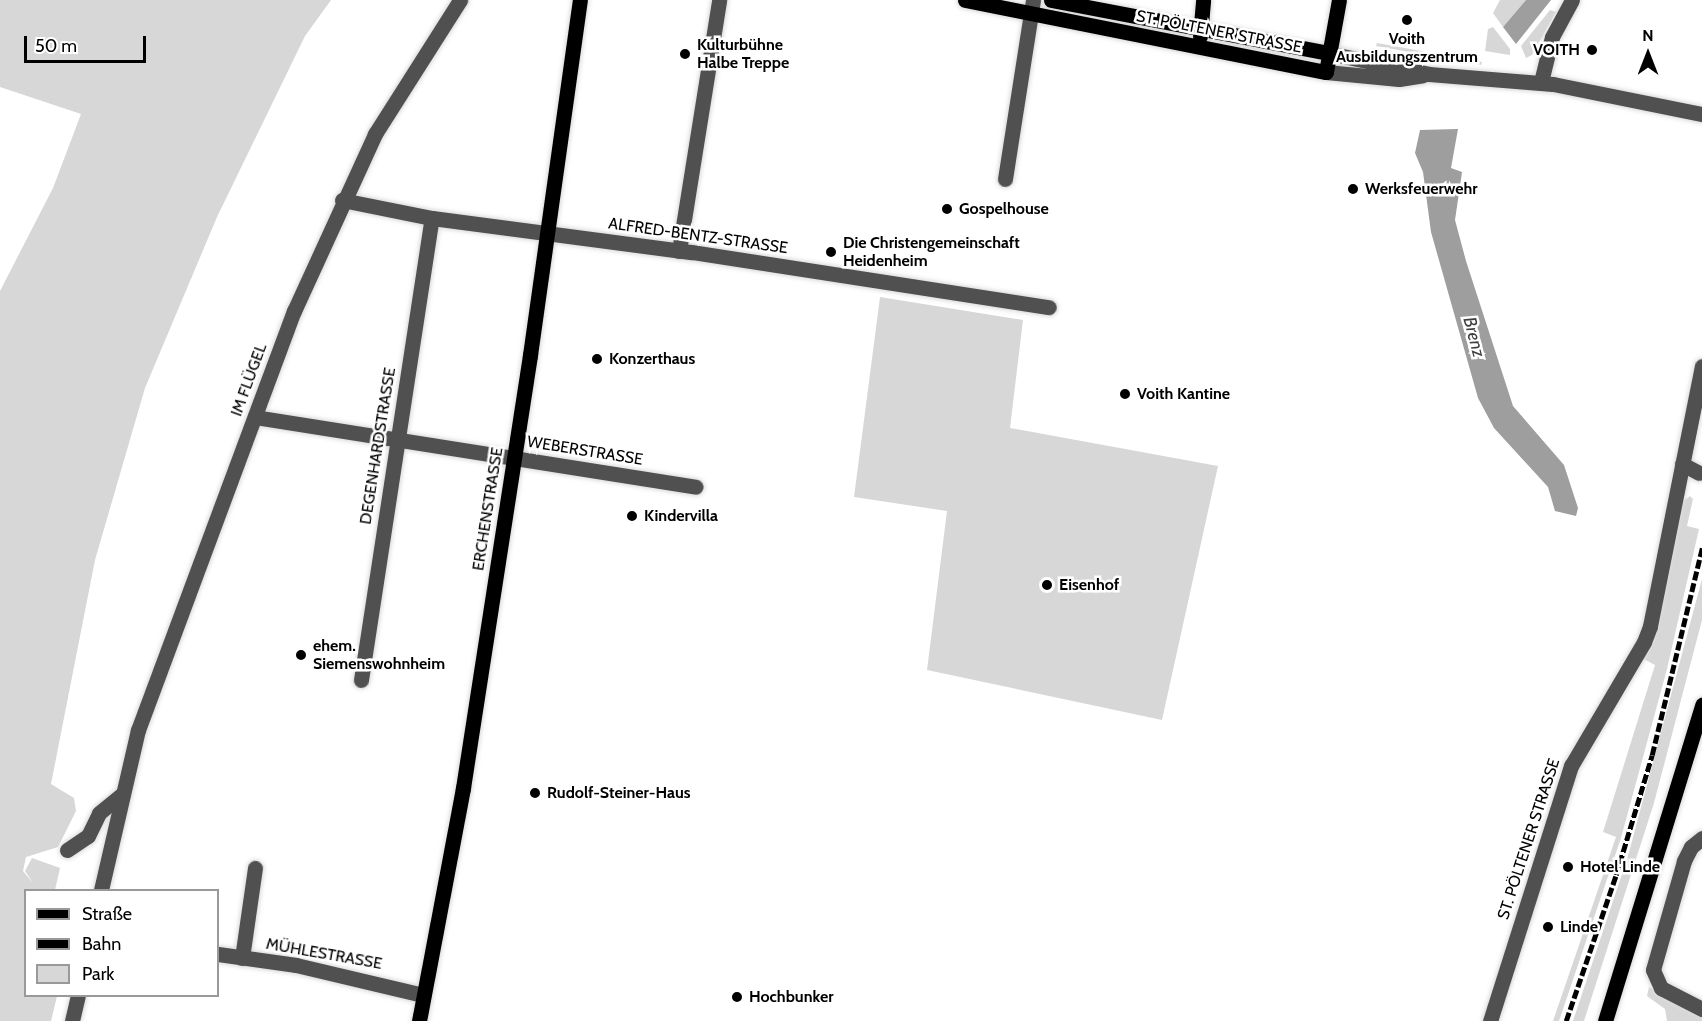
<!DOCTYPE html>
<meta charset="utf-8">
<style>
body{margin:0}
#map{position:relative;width:1702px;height:1021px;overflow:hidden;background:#fff;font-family:Cabin,sans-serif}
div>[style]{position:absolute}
.green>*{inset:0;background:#d7d7d7}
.water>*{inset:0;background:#9e9e9e}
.roads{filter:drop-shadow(0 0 2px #dbdbdb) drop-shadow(0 0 2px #dbdbdb)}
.minor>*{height:15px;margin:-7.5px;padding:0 7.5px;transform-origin:7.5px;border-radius:7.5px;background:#505050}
.major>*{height:15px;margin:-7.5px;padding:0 7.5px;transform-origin:7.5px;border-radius:7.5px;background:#000}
.rail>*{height:4.5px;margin-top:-2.25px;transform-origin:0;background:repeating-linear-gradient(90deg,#000 0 9px,transparent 0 12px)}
.dots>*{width:16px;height:16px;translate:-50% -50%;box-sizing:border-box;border:3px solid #fff;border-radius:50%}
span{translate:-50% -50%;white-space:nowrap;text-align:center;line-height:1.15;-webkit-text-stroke:5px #fff;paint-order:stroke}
.street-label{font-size:16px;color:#000}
.poi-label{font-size:16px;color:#000;font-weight:700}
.left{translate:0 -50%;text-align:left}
.right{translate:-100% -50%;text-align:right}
.water-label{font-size:18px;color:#3f3f3f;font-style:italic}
.legend{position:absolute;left:24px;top:889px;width:195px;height:108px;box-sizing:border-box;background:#fff;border:2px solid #999;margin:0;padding:8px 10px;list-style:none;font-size:18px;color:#000}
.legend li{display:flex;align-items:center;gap:12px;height:30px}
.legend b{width:30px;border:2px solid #999}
.north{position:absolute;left:1618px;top:24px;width:60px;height:60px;-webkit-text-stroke:4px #fff;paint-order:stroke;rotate:0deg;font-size:16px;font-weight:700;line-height:24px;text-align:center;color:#000}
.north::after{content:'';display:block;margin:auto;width:21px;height:27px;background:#000;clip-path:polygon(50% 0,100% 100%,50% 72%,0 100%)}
.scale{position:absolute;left:24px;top:36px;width:122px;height:27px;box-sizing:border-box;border:3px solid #000;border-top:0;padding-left:8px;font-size:18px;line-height:21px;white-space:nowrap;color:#000;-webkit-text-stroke:4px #fff;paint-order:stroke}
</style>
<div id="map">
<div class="green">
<div style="clip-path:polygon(0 0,331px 0,305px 36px,217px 217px,145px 388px,95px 560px,51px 784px,74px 798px,76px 811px,58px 847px,26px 857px,23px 871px,33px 883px,25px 871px,32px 858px,60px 868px,55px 890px,26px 890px,26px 996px,57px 996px,51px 1021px,0 1021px,0 291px,53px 188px,81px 114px,0 87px)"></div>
<div style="clip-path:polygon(1500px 0,1526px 0,1503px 27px,1493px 13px)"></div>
<div style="clip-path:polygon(1550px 10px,1556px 12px,1532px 55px,1526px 58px,1521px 46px)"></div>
<div style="clip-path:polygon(1493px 27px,1510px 49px,1510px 55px,1485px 51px,1488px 29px)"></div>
<div style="clip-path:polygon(1377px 43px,1482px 62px,1481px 65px,1376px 46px)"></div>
<div style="clip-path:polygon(880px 297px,1023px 320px,1010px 428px,1218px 466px,1162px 720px,927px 670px,947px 511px,854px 497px)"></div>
<div style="clip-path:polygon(1690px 496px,1693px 499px,1687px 526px,1699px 529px,1667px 669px,1621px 838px,1559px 1021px,1553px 1021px,1616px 837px,1603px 832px,1655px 665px,1640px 657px,1681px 503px)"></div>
<div style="clip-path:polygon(1702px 579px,1702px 620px,1654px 803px,1584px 1021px,1573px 1021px,1628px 856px)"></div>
<div style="clip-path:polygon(1649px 987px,1702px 1016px,1702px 1021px,1667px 1021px,1665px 1009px,1647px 996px)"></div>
</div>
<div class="water">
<div style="clip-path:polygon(1526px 0,1551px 0,1516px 44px,1503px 27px)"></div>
<div style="clip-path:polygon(1458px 129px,1451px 168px,1462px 172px,1455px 220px,1466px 261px,1513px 406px,1564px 465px,1578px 508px,1576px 516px,1555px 511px,1548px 487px,1494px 428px,1478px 398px,1431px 232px,1423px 172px,1415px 153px,1420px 130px)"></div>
</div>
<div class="roads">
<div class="minor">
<div style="left:1328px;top:53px;width:103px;rotate:11.7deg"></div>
<div style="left:1429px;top:74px;width:124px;rotate:4.6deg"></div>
<div style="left:1553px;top:84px;width:152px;rotate:11.4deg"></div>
<div style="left:1326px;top:72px;width:73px;rotate:5.5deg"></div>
<div style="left:1399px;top:79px;width:24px;rotate:-9deg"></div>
<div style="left:1541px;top:82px;width:46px;rotate:-76.3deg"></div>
<div style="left:1552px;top:37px;width:42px;rotate:-61.6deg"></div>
<div style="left:1005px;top:179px;width:181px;rotate:-81.1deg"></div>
<div style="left:342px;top:200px;width:92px;rotate:11.3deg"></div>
<div style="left:432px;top:218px;width:262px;rotate:7.5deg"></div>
<div style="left:692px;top:252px;width:361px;rotate:8.8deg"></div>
<div style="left:679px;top:251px;width:254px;rotate:-80.9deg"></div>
<div style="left:255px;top:417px;width:446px;rotate:9deg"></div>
<div style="left:1682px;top:464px;width:19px;rotate:28deg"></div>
<div style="left:361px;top:680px;width:467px;rotate:-81.3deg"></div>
<div style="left:1702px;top:838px;width:14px;rotate:141deg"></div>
<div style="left:1691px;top:847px;width:16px;rotate:117deg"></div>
<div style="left:1684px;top:861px;width:113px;rotate:105.9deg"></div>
<div style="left:1653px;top:970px;width:20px;rotate:66deg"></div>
<div style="left:1661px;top:988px;width:46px;rotate:27.1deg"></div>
<div style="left:67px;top:850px;width:25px;rotate:-34deg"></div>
<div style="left:88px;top:836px;width:25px;rotate:-64deg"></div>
<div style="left:99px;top:813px;width:28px;rotate:-39deg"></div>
<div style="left:101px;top:890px;width:164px;rotate:-77deg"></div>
<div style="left:138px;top:730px;width:447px;rotate:-69.6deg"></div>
<div style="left:294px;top:311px;width:195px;rotate:-65.4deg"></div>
<div style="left:375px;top:134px;width:159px;rotate:-57.6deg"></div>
<div style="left:218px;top:954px;width:79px;rotate:8deg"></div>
<div style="left:296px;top:965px;width:130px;rotate:13.3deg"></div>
<div style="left:242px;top:958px;width:91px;rotate:-81.8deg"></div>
<div style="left:72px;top:1021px;width:26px;rotate:-77deg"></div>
<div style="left:1490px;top:1021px;width:268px;rotate:-72.4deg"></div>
<div style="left:1571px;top:766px;width:144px;rotate:-59.5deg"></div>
<div style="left:1644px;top:642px;width:17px;rotate:-69deg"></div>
<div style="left:1650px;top:626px;width:265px;rotate:-78.7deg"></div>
</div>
<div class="major">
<div style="left:965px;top:0;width:368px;rotate:11.3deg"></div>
<div style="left:1326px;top:72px;width:73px;rotate:-79.8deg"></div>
<div style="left:1051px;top:0;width:282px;rotate:10.8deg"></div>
<div style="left:1200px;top:36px;width:36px;rotate:-85deg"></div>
<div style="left:419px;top:1021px;width:237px;rotate:-79.3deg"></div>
<div style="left:463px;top:788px;width:438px;rotate:-81.2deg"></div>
<div style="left:530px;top:355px;width:359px;rotate:-82deg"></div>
<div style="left:1605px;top:1021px;width:331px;rotate:-72.9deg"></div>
</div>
</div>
<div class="rail">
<div style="left:1566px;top:1021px;width:154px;rotate:-71.1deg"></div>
<div style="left:1616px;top:875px;width:125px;rotate:-73.3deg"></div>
<div style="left:1652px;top:755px;width:213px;rotate:-76.4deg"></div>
</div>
<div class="dots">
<div style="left:1407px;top:20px;background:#000"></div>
<div style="left:1592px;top:50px;background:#000"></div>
<div style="left:685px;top:54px;background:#000"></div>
<div style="left:1353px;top:189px;background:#000"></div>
<div style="left:947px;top:209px;background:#000"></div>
<div style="left:831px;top:252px;background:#000"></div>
<div style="left:597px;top:359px;background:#000"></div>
<div style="left:1125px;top:394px;background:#000"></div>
<div style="left:632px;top:516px;background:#000"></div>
<div style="left:1047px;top:585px;background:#000"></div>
<div style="left:301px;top:655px;background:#000"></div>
<div style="left:535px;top:793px;background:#000"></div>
<div style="left:1568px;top:867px;background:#000"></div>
<div style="left:1548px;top:927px;background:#000"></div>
<div style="left:737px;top:997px;background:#000"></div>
</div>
<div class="street-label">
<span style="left:1219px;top:32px;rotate:11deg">ST. PÖLTENER STRASSE</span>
<span style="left:698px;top:236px;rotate:8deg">ALFRED-BENTZ-STRASSE</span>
<span style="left:249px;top:380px;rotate:-70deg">IM FLÜGEL</span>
<span style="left:378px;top:446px;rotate:-81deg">DEGENHARDSTRASSE</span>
<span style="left:585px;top:451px;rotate:9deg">WEBERSTRASSE</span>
<span style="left:488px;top:509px;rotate:-81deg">ERCHENSTRASSE</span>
<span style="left:1529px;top:839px;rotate:-72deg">ST. PÖLTENER STRASSE</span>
<span style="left:324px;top:954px;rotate:10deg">MÜHLESTRASSE</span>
</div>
<div class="poi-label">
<span style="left:1407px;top:48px">Voith<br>Ausbildungszentrum</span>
<span class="left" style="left:697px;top:54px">Kulturbühne<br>Halbe Treppe</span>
<span class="right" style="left:1580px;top:50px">VOITH</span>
<span class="left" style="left:1365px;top:189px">Werksfeuerwehr</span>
<span class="left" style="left:959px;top:209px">Gospelhouse</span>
<span class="left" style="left:843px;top:252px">Die Christengemeinschaft<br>Heidenheim</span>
<span class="left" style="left:609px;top:359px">Konzerthaus</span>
<span class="left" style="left:1137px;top:394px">Voith Kantine</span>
<span class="left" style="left:644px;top:516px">Kindervilla</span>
<span class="left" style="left:1059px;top:585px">Eisenhof</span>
<span class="left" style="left:313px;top:655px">ehem.<br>Siemenswohnheim</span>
<span class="left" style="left:547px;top:793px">Rudolf-Steiner-Haus</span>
<span class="left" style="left:1580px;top:867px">Hotel Linde</span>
<span class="left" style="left:1560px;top:927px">Linde</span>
<span class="left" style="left:749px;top:997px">Hochbunker</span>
</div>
<div class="water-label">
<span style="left:1474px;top:337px;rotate:75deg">Brenz</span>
</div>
<ul class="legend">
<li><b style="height:8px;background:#000"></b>Straße</li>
<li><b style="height:8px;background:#000"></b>Bahn</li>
<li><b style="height:16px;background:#d7d7d7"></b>Park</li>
</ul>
<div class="north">N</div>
<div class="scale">50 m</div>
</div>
